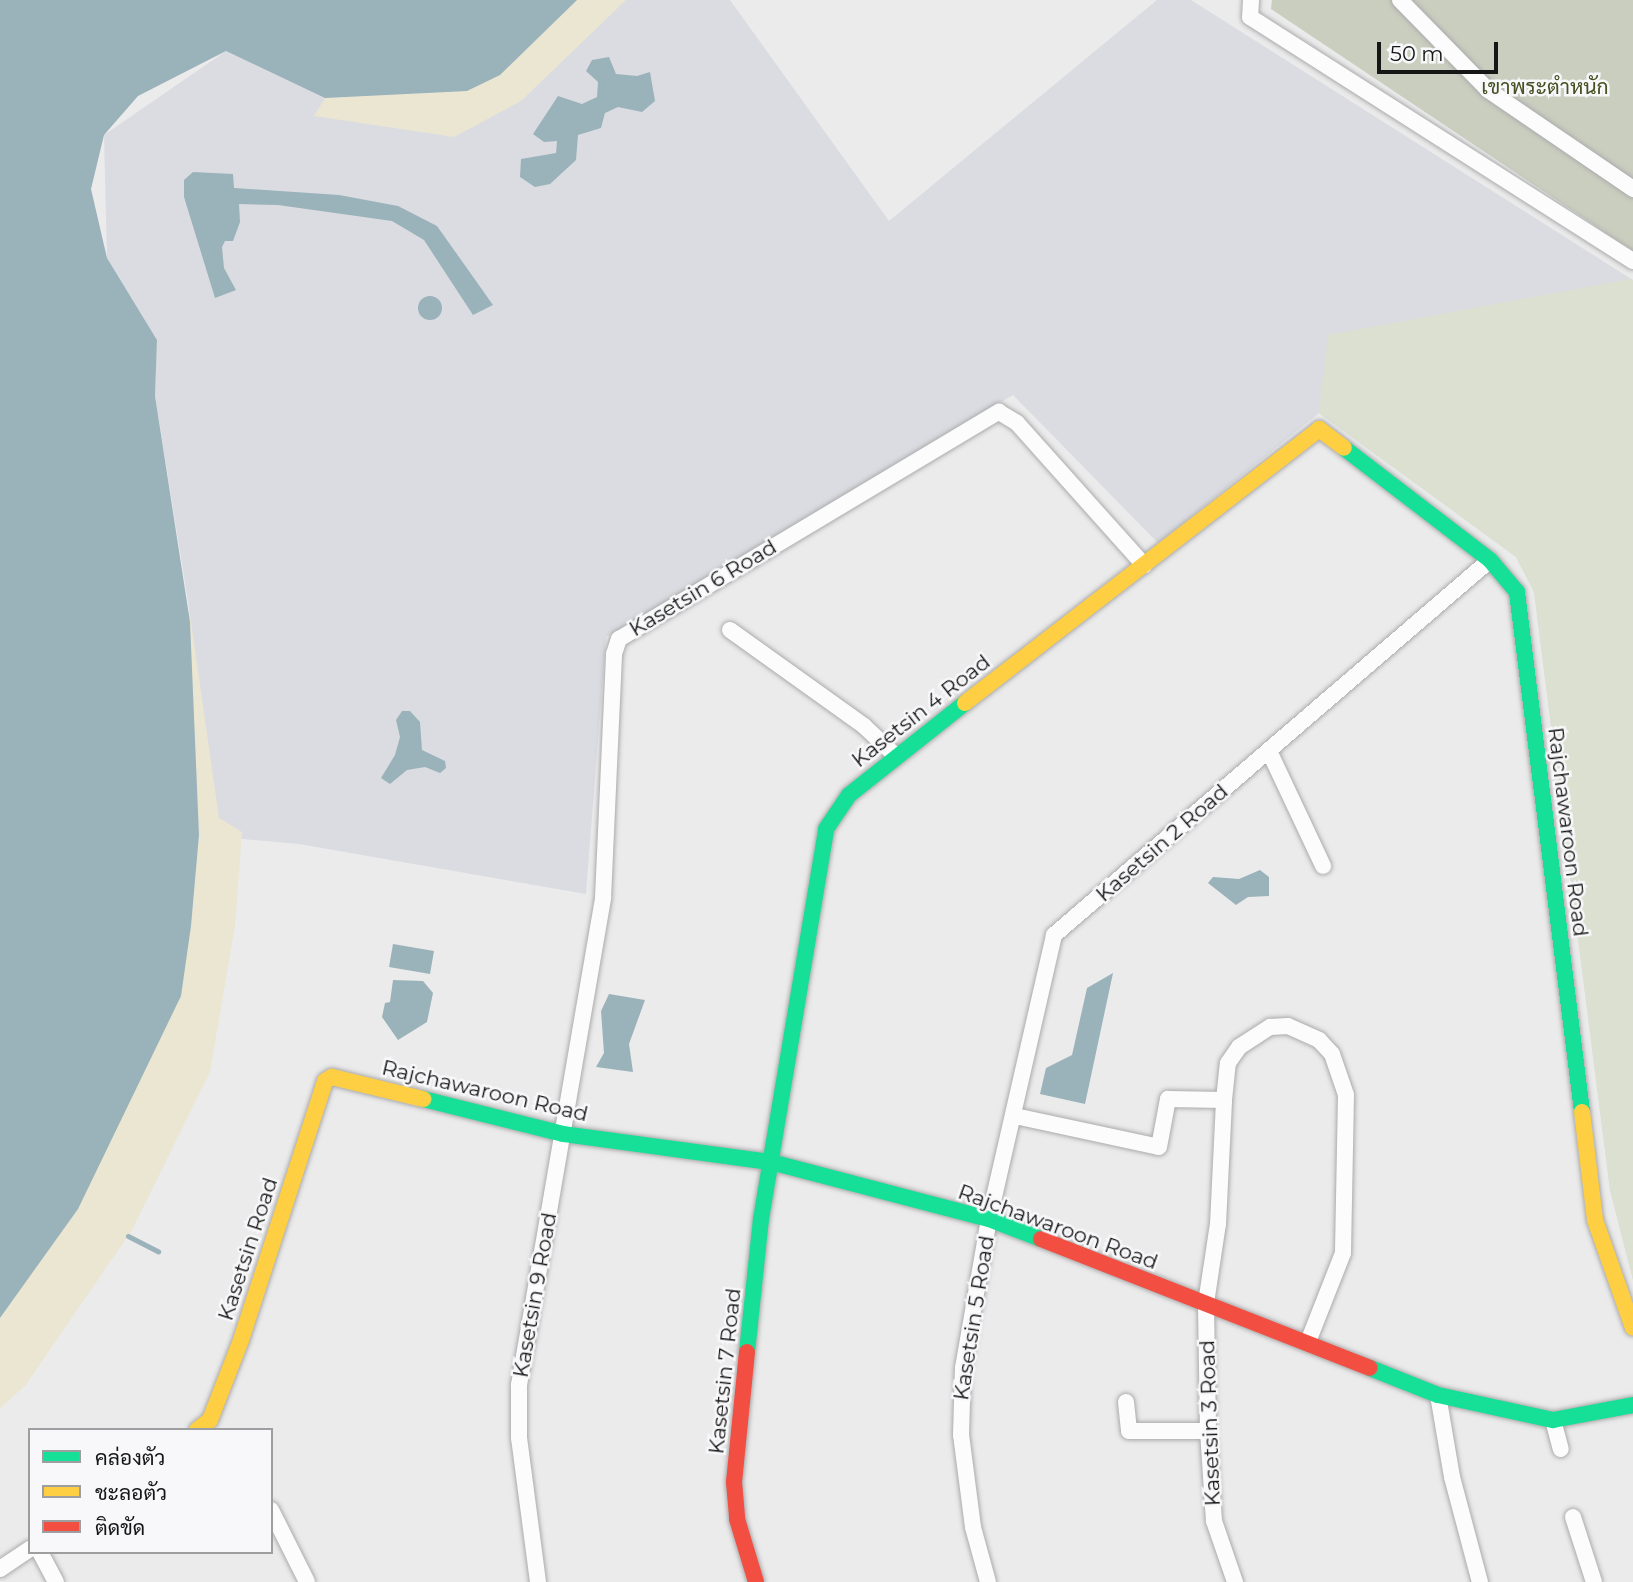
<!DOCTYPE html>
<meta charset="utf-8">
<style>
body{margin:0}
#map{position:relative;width:1633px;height:1582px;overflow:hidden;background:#ebebec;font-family:Montserrat,Sarabun,sans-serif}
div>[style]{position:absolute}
.built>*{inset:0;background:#dadce1}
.green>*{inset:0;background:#dce0d1}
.forest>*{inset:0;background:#cacebf}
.sand>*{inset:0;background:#ebe6d2}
.water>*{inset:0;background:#9ab2b9}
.round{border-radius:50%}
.stream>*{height:5px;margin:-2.5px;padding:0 2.5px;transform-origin:2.5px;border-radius:2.5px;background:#9ab2b9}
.roads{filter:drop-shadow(0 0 2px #ababac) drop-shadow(0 0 2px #ababac)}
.street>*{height:16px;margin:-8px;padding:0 8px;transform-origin:8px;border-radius:8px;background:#fcfcfc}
.fast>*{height:16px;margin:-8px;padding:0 8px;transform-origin:8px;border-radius:8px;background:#16e098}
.slow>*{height:16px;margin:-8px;padding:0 8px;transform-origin:8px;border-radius:8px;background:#ffcf43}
.jam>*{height:16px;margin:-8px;padding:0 8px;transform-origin:8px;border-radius:8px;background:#f24e42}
span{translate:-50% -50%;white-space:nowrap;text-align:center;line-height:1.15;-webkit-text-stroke:5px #f8f8fa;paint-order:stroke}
.park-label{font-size:21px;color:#465022}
.street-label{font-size:21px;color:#151616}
.legend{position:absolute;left:28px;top:1428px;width:245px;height:126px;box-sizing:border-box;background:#f8f8fa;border:2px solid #9d9e9f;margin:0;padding:9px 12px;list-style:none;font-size:21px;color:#151616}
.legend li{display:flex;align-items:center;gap:14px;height:35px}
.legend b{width:35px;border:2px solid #9d9e9f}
.scale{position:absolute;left:1377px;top:42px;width:121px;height:32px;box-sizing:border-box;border:4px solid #151616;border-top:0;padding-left:9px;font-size:21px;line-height:24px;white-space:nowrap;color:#151616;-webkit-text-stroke:5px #f8f8fa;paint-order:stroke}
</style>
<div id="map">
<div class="built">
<div style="clip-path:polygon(577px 0,730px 0,889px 221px,1157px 0,1191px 0,1633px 280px,1633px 1280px,1610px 1190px,1534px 592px,1516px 557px,1319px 413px,1158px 543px,1013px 395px,606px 637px,586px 894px,299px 844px,199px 835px,189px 608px,155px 396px,157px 340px,107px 258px,104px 135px,226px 51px,326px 98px,500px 75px)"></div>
</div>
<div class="green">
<div style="clip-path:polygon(1630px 279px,1633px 280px,1633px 1280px,1610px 1190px,1534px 592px,1516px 557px,1319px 413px,1328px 335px)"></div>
</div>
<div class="forest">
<div style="clip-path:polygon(1272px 0,1633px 0,1633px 251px,1271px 9px)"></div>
</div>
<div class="sand">
<div style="clip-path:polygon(577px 0,626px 0,521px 101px,454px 137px,314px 116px,325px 98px,467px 90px,500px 75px)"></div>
<div style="clip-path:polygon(189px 608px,219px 818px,242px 832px,235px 926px,210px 1072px,132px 1230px,25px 1386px,0 1408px,0 1318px,78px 1209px,191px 926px,199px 835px)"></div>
</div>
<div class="water">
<div style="clip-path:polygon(0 0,577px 0,500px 75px,467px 91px,325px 98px,226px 51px,138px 96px,104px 135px,91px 189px,107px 258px,157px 340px,155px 396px,190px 622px,199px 835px,191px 926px,181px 996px,78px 1209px,0 1318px)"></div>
<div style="clip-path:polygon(609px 57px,616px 74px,637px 76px,650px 72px,655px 101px,642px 112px,618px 107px,605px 113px,601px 128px,578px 135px,576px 160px,550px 184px,535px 187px,520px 177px,521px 159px,556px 153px,557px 141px,544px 142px,533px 134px,558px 96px,582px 104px,597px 97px,598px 82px,586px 71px,592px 60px)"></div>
<div style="clip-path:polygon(193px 172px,233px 174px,234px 188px,339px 195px,398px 206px,437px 226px,493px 305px,473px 315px,424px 240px,392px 221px,278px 205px,239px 204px,240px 222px,233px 241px,225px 241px,222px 247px,224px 268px,236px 290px,215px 298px,184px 197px,184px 180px)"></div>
<div class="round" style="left:418px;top:296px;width:24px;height:24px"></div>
<div style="clip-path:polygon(402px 711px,410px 711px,420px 722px,422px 750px,445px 761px,446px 768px,440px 773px,425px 767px,407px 770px,390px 784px,381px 778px,395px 755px,400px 737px,396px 720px)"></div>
<div style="clip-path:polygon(1260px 870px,1269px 877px,1269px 896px,1248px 897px,1236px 905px,1208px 883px,1213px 877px,1239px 879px)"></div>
<div style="clip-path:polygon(393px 944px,434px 951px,430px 974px,389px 967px)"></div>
<div style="clip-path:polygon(1113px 973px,1085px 1104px,1040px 1094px,1046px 1068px,1072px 1055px,1087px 988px)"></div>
<div style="clip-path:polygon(393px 980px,423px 981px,433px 993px,427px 1022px,398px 1040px,382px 1017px,385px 1003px,390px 1002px)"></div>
<div style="clip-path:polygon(609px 994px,645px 1000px,629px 1044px,633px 1072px,596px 1067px,604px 1053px,601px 1011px)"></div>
</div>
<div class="stream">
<div style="left:128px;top:1236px;width:34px;rotate:27deg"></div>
</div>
<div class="roads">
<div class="street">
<div style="left:1251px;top:0;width:17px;rotate:93deg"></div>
<div style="left:1250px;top:17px;width:454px;rotate:32.5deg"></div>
<div style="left:1400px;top:0;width:126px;rotate:45.6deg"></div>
<div style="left:1488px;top:90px;width:176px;rotate:34.3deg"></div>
<div style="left:730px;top:630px;width:165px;rotate:35.6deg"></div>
<div style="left:864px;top:726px;width:44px;rotate:43.2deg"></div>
<div style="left:1269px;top:751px;width:127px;rotate:64.8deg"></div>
<div style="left:1015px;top:1116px;width:147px;rotate:12.1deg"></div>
<div style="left:1159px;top:1147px;width:49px;rotate:-79.4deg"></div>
<div style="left:1168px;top:1099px;width:56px;rotate:1deg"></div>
<div style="left:1438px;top:1395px;width:83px;rotate:80.3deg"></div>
<div style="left:1452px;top:1477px;width:109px;rotate:75.1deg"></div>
<div style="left:1126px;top:1402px;width:29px;rotate:84deg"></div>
<div style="left:1129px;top:1431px;width:79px"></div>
<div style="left:1553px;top:1420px;width:30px;rotate:75deg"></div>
<div style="left:271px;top:1510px;width:80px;rotate:63.4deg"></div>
<div style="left:1573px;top:1517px;width:68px;rotate:72.1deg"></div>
<div style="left:40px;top:1552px;width:34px;rotate:62deg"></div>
<div style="left:0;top:1569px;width:36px;rotate:-34deg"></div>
<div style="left:538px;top:1582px;width:145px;rotate:-97.5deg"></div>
<div style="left:519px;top:1438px;width:53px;rotate:-90deg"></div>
<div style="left:519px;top:1385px;width:494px;rotate:-80.2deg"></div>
<div style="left:603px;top:898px;width:244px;rotate:-87.4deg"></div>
<div style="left:614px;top:654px;width:16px;rotate:-72deg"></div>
<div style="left:619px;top:639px;width:443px;rotate:-30.9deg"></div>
<div style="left:999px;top:412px;width:21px;rotate:31deg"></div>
<div style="left:1017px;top:423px;width:191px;rotate:48.2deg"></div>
<div style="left:988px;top:1582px;width:57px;rotate:-105.3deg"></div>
<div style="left:973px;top:1527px;width:93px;rotate:-97.4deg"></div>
<div style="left:961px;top:1435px;width:67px;rotate:-88.3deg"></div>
<div style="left:963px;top:1368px;width:151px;rotate:-80.1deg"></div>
<div style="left:989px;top:1219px;width:291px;rotate:-77.1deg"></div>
<div style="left:1054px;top:935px;width:575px;rotate:-40.7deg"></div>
<div style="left:1235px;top:1582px;width:65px;rotate:-109deg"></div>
<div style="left:1214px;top:1521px;width:90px;rotate:-93.8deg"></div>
<div style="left:1208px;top:1431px;width:128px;rotate:-90.9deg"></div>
<div style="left:1206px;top:1303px;width:80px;rotate:-81.4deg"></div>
<div style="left:1218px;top:1224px;width:124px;rotate:-87.2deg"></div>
<div style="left:1224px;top:1100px;width:37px;rotate:-84deg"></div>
<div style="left:1228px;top:1063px;width:19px;rotate:-55deg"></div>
<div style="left:1239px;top:1047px;width:37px;rotate:-33deg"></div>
<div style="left:1270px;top:1027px;width:18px;rotate:-3deg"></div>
<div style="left:1288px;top:1026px;width:34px;rotate:24deg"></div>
<div style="left:1319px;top:1040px;width:19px;rotate:47deg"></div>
<div style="left:1332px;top:1054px;width:43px;rotate:71.1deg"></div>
<div style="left:1346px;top:1095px;width:158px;rotate:91.1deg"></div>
<div style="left:1343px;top:1253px;width:96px;rotate:111.5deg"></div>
</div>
<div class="fast">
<div style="left:1344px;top:448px;width:184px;rotate:37.5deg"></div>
<div style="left:1490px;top:560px;width:42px;rotate:49.8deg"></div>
<div style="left:1517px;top:592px;width:524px;rotate:82.87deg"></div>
<div style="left:423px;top:1099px;width:144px;rotate:14deg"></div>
<div style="left:563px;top:1134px;width:210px;rotate:7.7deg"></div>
<div style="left:771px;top:1162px;width:225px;rotate:14.7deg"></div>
<div style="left:989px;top:1219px;width:56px;rotate:21deg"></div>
<div style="left:747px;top:1352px;width:134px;rotate:-84deg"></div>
<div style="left:761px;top:1219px;width:395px;rotate:-80.5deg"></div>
<div style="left:826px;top:829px;width:41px;rotate:-55.9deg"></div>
<div style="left:849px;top:795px;width:148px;rotate:-38.4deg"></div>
<div style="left:1370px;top:1368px;width:73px;rotate:21.7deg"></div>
<div style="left:1438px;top:1395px;width:118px;rotate:12.3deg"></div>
<div style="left:1553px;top:1420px;width:81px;rotate:-10.6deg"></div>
</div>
<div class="slow">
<div style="left:965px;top:703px;width:448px;rotate:-37.7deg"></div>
<div style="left:1319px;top:429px;width:31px;rotate:37deg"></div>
<div style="left:1582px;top:1112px;width:109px;rotate:83.1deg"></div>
<div style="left:1595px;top:1220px;width:114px;rotate:70.6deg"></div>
<div style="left:197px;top:1430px;width:16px;rotate:-38deg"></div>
<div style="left:210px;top:1420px;width:86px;rotate:-68.8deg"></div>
<div style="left:241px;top:1340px;width:272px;rotate:-72deg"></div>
<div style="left:325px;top:1081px;width:8px;rotate:-30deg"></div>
<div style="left:332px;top:1077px;width:94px;rotate:13.6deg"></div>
</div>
<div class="jam">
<div style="left:1041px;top:1239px;width:353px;rotate:21.4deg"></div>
<div style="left:747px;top:1352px;width:131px;rotate:95.7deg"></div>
<div style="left:734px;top:1482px;width:37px;rotate:85deg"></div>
<div style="left:737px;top:1519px;width:66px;rotate:73.2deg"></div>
</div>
</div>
<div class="park-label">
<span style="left:1545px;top:87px">เขาพระตำหนัก</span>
</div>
<div class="street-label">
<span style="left:703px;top:588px;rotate:-31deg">Kasetsin 6 Road</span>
<span style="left:921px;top:711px;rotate:-38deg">Kasetsin 4 Road</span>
<span style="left:1568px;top:832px;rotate:83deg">Rajchawaroon Road</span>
<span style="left:1162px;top:843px;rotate:-41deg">Kasetsin 2 Road</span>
<span style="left:485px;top:1091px;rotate:13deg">Rajchawaroon Road</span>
<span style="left:1058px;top:1227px;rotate:20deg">Rajchawaroon Road</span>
<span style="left:248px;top:1249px;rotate:-72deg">Kasetsin Road</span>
<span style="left:535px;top:1295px;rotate:-80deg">Kasetsin 9 Road</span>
<span style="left:974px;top:1318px;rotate:-81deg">Kasetsin 5 Road</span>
<span style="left:725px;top:1371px;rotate:-84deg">Kasetsin 7 Road</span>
<span style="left:1210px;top:1423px;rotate:-92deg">Kasetsin 3 Road</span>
</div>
<ul class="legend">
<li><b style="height:9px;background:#16e098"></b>คล่องตัว</li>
<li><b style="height:9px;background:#ffcf43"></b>ชะลอตัว</li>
<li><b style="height:9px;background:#f24e42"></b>ติดขัด</li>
</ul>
<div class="scale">50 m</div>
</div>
